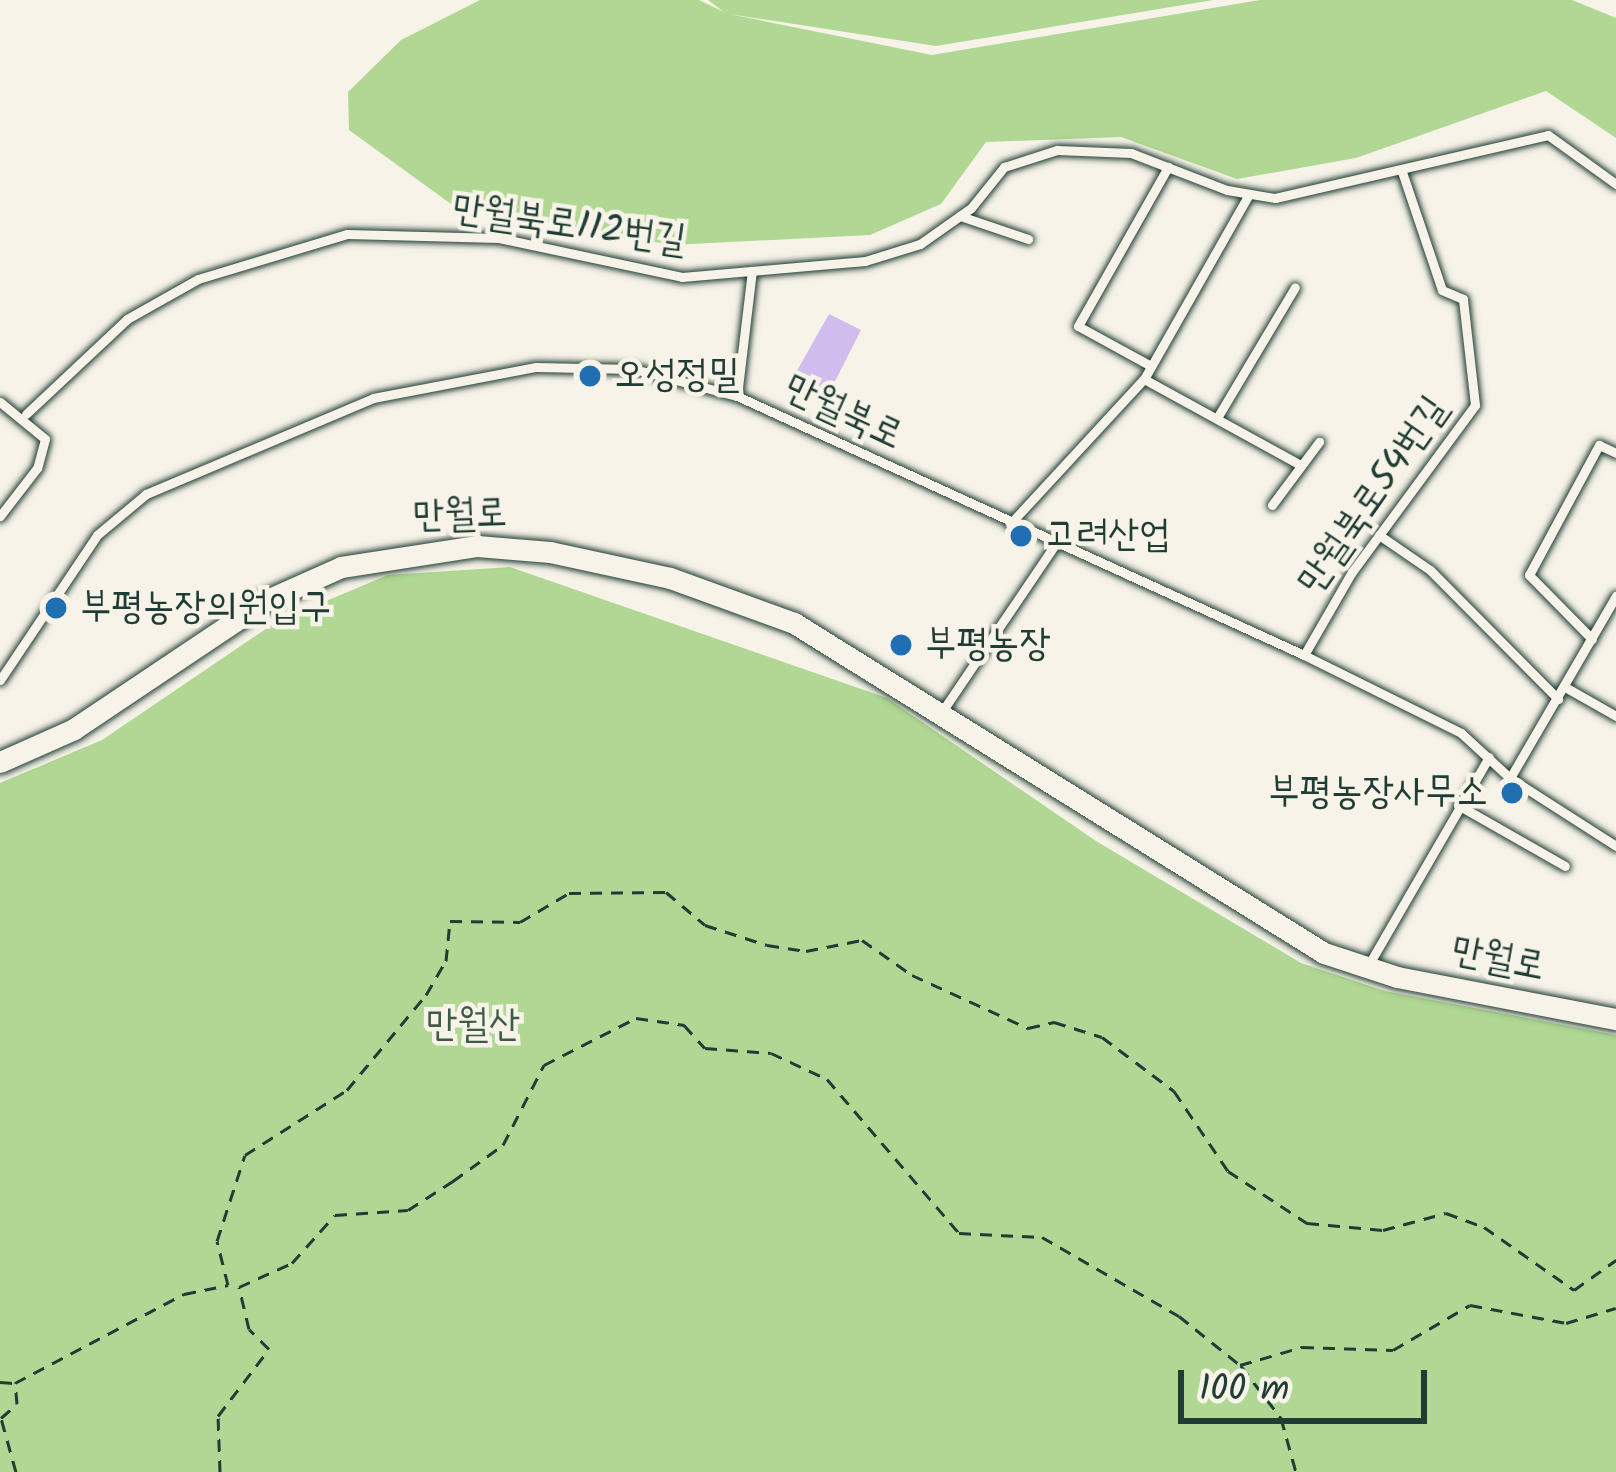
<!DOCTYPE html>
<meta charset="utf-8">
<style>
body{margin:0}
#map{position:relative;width:1616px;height:1472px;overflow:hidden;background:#f7f3e8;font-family:Kalam,"Poor Story",sans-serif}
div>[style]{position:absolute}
.green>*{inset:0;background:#b0d793}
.building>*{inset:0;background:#d0bdee}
.path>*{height:3px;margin-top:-1.5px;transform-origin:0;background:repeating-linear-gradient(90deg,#1f3d34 0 12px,transparent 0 21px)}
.roads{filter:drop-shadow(0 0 3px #1f3d34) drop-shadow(0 0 3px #1f3d34)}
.service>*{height:9px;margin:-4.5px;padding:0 4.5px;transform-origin:4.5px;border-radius:4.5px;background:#f7f3e8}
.tertiary>*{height:21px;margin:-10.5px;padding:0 10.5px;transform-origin:10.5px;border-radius:10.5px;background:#f7f3e8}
.dots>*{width:33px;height:33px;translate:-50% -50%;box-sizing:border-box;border:6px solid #f7f3e8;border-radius:50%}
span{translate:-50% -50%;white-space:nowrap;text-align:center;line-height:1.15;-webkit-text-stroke:9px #f7f3e8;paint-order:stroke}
.street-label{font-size:39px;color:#1f3d34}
.poi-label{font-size:39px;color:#1f3d34}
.left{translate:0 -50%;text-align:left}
.right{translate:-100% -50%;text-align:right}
.park-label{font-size:39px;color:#3c5c47}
.scale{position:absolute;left:1178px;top:1370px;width:249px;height:54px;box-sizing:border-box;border:6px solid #1f3d34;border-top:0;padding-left:15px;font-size:36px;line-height:42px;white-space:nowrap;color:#1f3d34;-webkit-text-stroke:9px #f7f3e8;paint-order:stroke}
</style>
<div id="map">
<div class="green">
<div style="clip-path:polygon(480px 0,699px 0,724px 12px,708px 0,1213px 0,936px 46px,729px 14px,932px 55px,1260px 0,1572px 0,1616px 18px,1616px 138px,1546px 91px,1356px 158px,1237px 179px,1121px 137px,986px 142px,941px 204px,870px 235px,671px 245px,451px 204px,349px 130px,348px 92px,401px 40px)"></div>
<div style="clip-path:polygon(510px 567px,887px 698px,1096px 841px,1301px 963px,1385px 991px,1616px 1035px,1616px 1472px,0 1472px,0 783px,102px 740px,276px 622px,388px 575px)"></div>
</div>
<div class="building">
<div style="clip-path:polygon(829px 314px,861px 330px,828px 395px,794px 376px)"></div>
</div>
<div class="path">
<div style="left:1241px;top:1366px;width:66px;rotate:52.4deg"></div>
<div style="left:1281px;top:1418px;width:56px;rotate:74.5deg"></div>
<div style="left:0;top:1382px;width:13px;rotate:4deg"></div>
<div style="left:16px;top:1472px;width:56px;rotate:-105.5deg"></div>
<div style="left:1px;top:1418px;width:21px;rotate:-41deg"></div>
<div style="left:17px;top:1404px;width:21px;rotate:-95deg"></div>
<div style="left:15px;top:1383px;width:191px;rotate:-27.8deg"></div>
<div style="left:184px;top:1294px;width:45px;rotate:-11.6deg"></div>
<div style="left:228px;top:1285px;width:45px;rotate:-104deg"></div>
<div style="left:217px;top:1241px;width:90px;rotate:-72deg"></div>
<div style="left:245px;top:1155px;width:121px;rotate:-32.5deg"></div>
<div style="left:347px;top:1090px;width:124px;rotate:-50.3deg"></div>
<div style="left:426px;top:995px;width:39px;rotate:-60deg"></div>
<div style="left:446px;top:961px;width:40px;rotate:-84.3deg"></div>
<div style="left:450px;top:921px;width:70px;rotate:0.8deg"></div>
<div style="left:520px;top:922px;width:57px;rotate:-30.6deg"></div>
<div style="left:569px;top:893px;width:97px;rotate:-0.6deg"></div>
<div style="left:666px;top:892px;width:51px;rotate:40.2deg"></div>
<div style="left:705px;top:925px;width:65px;rotate:17.9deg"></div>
<div style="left:767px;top:945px;width:39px;rotate:9deg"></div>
<div style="left:806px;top:951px;width:57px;rotate:-11.1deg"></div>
<div style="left:862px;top:940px;width:61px;rotate:35deg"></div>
<div style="left:912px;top:975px;width:128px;rotate:24.6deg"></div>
<div style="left:1028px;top:1028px;width:27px;rotate:-13deg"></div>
<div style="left:1054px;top:1022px;width:50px;rotate:17.4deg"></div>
<div style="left:1102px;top:1037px;width:90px;rotate:36.9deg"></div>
<div style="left:1174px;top:1091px;width:97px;rotate:56deg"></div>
<div style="left:1228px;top:1171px;width:95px;rotate:33.4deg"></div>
<div style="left:1307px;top:1223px;width:76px;rotate:5.3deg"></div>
<div style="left:1383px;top:1230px;width:65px;rotate:-15.1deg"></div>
<div style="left:1446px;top:1213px;width:40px;rotate:20.2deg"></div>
<div style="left:1484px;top:1227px;width:110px;rotate:35deg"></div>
<div style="left:1574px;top:1290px;width:52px;rotate:-35.5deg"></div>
<div style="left:220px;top:1472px;width:56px;rotate:-92deg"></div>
<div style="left:218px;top:1416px;width:84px;rotate:-52.7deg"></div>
<div style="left:269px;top:1349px;width:28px;rotate:-135deg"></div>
<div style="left:249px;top:1329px;width:43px;rotate:-103.4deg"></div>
<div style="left:239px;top:1287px;width:58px;rotate:-24.4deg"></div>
<div style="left:292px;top:1263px;width:64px;rotate:-48.1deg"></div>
<div style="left:335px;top:1215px;width:73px;rotate:-3.9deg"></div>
<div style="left:408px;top:1210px;width:54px;rotate:-32.8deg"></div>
<div style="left:453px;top:1181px;width:62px;rotate:-35.8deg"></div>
<div style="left:503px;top:1145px;width:90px;rotate:-62.9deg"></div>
<div style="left:544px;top:1065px;width:103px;rotate:-27.1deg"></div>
<div style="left:636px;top:1018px;width:49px;rotate:8.3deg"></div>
<div style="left:684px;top:1025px;width:31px;rotate:48deg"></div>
<div style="left:705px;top:1048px;width:66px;rotate:4.3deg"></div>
<div style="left:771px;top:1053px;width:62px;rotate:24.9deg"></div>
<div style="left:827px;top:1079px;width:203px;rotate:49.4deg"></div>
<div style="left:959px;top:1233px;width:83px;rotate:2.8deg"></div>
<div style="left:1042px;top:1237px;width:158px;rotate:30deg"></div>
<div style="left:1179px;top:1316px;width:78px;rotate:38.8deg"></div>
<div style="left:1240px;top:1365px;width:65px;rotate:-16.2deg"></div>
<div style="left:1302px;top:1347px;width:91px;rotate:1.9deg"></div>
<div style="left:1393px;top:1350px;width:89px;rotate:-30.3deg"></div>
<div style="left:1470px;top:1305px;width:98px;rotate:10.6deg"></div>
<div style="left:1566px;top:1323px;width:52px;rotate:-16.7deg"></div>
</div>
<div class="roads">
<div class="service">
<div style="left:960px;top:216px;width:72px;rotate:18.7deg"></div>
<div style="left:1151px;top:366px;width:83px;rotate:-151.3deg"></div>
<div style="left:1078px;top:326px;width:183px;rotate:-60.5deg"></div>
<div style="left:1144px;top:379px;width:175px;rotate:28.8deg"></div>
<div style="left:737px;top:396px;width:126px;rotate:-83.2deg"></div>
<div style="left:0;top:402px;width:58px;rotate:39.4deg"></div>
<div style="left:45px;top:439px;width:30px;rotate:105deg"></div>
<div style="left:37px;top:468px;width:61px;rotate:127.6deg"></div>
<div style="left:26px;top:414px;width:139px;rotate:-43.2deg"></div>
<div style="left:127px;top:319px;width:81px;rotate:-29.4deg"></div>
<div style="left:198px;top:279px;width:156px;rotate:-16.8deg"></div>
<div style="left:347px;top:234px;width:152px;rotate:1.5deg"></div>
<div style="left:499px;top:238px;width:187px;rotate:12deg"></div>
<div style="left:682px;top:277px;width:184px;rotate:-5deg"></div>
<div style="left:865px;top:261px;width:58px;rotate:-17.2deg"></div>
<div style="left:920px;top:244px;width:62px;rotate:-35.2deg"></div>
<div style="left:971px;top:208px;width:53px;rotate:-51.2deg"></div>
<div style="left:1004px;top:167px;width:56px;rotate:-17.8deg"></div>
<div style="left:1057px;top:150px;width:74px;rotate:2.3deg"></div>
<div style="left:1131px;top:153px;width:103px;rotate:21.1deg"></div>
<div style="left:1227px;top:190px;width:49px;rotate:9.5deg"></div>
<div style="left:1275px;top:198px;width:280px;rotate:-13deg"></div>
<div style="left:1548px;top:135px;width:84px;rotate:35.8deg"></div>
<div style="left:1217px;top:418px;width:152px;rotate:-59.2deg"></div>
<div style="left:1272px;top:505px;width:79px;rotate:-53.3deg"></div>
<div style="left:1010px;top:524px;width:197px;rotate:-47.3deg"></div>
<div style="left:1144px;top:379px;width:210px;rotate:-60.4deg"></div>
<div style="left:1379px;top:535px;width:62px;rotate:34.5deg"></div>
<div style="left:1430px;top:570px;width:182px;rotate:45.2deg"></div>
<div style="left:1592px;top:639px;width:90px;rotate:-134.5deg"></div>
<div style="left:1529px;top:575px;width:148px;rotate:-61.7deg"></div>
<div style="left:1599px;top:445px;width:19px;rotate:25deg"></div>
<div style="left:1304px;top:655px;width:96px;rotate:-60deg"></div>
<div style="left:1352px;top:572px;width:207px;rotate:-53.6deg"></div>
<div style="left:1475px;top:405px;width:107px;rotate:-96.5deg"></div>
<div style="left:1463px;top:299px;width:23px;rotate:-157deg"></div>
<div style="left:1442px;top:290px;width:125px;rotate:-108.7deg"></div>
<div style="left:0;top:680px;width:174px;rotate:-56.2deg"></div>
<div style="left:97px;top:535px;width:64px;rotate:-39.9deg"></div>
<div style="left:146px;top:494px;width:246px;rotate:-22.9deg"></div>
<div style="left:373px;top:398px;width:166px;rotate:-10.8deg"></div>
<div style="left:536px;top:367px;width:98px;rotate:1.2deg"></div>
<div style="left:634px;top:369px;width:106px;rotate:14.7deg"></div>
<div style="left:737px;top:396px;width:623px;rotate:24.55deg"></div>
<div style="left:1304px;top:655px;width:175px;rotate:26.4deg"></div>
<div style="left:1461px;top:733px;width:67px;rotate:42.6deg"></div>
<div style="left:1510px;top:778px;width:126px;rotate:32.7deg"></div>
<div style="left:1565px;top:687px;width:59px;rotate:29.6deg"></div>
<div style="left:941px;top:713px;width:202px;rotate:-55.9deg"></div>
<div style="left:1510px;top:778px;width:211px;rotate:-59.8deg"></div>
<div style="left:1458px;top:805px;width:123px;rotate:29.7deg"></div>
<div style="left:1369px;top:964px;width:239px;rotate:-59.9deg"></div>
</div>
<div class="tertiary">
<div style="left:0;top:762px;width:81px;rotate:-24deg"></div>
<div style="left:74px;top:729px;width:232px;rotate:-33.8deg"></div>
<div style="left:267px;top:600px;width:81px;rotate:-24deg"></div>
<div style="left:341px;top:567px;width:138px;rotate:-8.8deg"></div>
<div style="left:477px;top:546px;width:73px;rotate:4.7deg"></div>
<div style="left:550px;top:552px;width:123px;rotate:12.2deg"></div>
<div style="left:670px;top:578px;width:132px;rotate:19.9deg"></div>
<div style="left:794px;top:623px;width:624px;rotate:31.91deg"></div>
<div style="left:1324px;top:953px;width:77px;rotate:18.2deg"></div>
<div style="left:1397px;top:977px;width:223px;rotate:10.9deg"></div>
</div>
</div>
<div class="dots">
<div style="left:590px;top:376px;background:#1f6fb2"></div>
<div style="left:1021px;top:536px;background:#1f6fb2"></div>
<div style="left:56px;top:608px;background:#1f6fb2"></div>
<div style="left:901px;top:645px;background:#1f6fb2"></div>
<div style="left:1512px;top:793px;background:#1f6fb2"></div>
</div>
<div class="street-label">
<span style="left:569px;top:226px;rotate:8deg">만월북로112번길</span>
<span style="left:843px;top:413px;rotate:25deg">만월북로</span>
<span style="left:1374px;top:496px;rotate:-55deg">만월북로54번길</span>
<span style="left:460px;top:516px;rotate:-2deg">만월로</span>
<span style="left:1498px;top:960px;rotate:11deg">만월로</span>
</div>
<div class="poi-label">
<span class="left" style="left:614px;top:376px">오성정밀</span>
<span class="left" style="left:1045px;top:536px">고려산업</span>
<span class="left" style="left:80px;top:608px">부평농장의원입구</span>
<span class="left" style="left:925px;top:645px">부평농장</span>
<span class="right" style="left:1488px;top:793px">부평농장사무소</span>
</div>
<div class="park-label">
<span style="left:473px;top:1026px">만월산</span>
</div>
<div class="scale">100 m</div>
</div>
